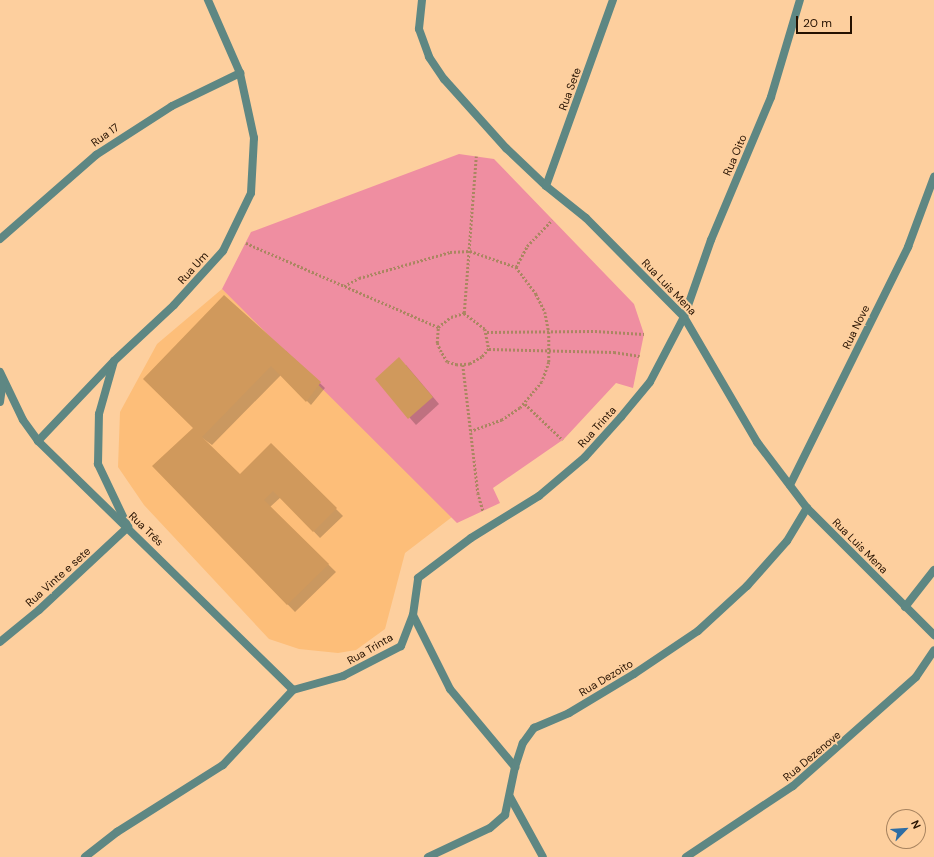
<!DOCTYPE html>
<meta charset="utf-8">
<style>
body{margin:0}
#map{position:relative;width:934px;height:857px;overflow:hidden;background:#fdcf9e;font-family:"DM Sans",sans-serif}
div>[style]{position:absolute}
.built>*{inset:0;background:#fdbe79}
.green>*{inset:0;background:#ef8ea1}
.shadow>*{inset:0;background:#0003}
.building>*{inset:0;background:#d0995c}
.path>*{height:2.5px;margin-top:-1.25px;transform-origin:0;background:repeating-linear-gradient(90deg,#aa8661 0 2px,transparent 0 4px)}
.service>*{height:8px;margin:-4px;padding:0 4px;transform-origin:4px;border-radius:4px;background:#5e8783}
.minor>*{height:8px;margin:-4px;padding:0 4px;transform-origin:4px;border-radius:4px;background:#5e8783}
span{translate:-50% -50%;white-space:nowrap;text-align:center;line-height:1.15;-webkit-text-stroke:4px #fdcf9e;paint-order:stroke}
.street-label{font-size:11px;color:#251100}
.north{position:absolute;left:886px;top:809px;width:40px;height:40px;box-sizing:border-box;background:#fdcf9e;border:1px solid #a7835f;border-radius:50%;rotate:65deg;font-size:11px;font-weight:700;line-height:16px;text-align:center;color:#251100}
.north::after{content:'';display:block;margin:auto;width:14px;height:18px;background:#2e6da4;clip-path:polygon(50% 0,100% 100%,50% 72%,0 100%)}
.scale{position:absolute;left:796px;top:16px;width:56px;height:18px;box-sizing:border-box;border:2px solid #251100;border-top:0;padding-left:5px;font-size:12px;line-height:14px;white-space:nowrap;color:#251100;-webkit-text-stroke:3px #fdcf9e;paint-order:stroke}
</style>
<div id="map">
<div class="built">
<div style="clip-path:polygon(222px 289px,321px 382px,452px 517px,405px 553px,385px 629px,356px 650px,338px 653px,299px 649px,269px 639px,144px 505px,118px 467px,120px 412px,157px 344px)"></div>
</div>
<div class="green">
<div style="clip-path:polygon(459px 154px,494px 159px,634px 304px,644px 334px,633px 388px,616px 383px,564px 439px,493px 488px,500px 503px,457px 523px,222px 289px,251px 232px)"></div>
</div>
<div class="shadow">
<div style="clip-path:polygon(286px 351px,325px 388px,311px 405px,281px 375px,212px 445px,201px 437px,240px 475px,271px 444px,343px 516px,320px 538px,281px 497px,270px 507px,336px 572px,295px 612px,154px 466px,194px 428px)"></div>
<div style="clip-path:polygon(406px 365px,439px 404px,416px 425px,376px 379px)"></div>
</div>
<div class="building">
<div style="clip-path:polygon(224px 295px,321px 382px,306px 402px,271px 366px,202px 437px,240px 474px,271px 443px,337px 508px,313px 532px,273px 491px,264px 500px,329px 564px,287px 605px,152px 466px,193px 428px,143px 379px)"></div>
<div style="clip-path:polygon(399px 357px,433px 397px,408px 419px,375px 379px)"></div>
</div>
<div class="path">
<div style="left:246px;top:243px;width:210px;rotate:23.6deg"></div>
<div style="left:516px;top:267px;width:24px;rotate:-62deg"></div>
<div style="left:527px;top:246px;width:36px;rotate:-46deg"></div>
<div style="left:344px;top:286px;width:17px;rotate:-28deg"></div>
<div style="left:359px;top:278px;width:95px;rotate:-15.9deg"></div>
<div style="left:450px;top:252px;width:20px;rotate:-3deg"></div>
<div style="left:470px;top:251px;width:49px;rotate:19.2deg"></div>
<div style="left:516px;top:267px;width:34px;rotate:53deg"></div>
<div style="left:536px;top:294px;width:20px;rotate:63deg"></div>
<div style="left:545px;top:312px;width:20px;rotate:79deg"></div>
<div style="left:549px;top:332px;width:30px;rotate:90deg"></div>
<div style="left:549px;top:362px;width:21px;rotate:109deg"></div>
<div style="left:542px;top:382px;width:34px;rotate:130deg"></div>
<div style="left:520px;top:408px;width:22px;rotate:146deg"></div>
<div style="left:502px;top:420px;width:33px;rotate:160deg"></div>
<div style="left:464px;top:313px;width:26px;rotate:37deg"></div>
<div style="left:485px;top:329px;width:20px;rotate:79deg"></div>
<div style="left:489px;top:349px;width:11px;rotate:131deg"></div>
<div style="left:482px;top:357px;width:14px;rotate:150deg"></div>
<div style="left:470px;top:364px;width:13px;rotate:176deg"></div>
<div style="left:457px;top:365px;width:10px;rotate:-163deg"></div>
<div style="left:447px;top:362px;width:12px;rotate:-121deg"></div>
<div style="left:441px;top:352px;width:10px;rotate:-114deg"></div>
<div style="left:437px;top:343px;width:16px;rotate:-86deg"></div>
<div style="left:438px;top:327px;width:16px;rotate:-38deg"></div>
<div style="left:451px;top:317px;width:14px;rotate:-17deg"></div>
<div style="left:464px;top:313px;width:157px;rotate:-85.6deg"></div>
<div style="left:487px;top:332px;width:108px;rotate:-0.5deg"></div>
<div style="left:595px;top:331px;width:49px;rotate:3.5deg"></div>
<div style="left:489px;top:349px;width:125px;rotate:1.4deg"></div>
<div style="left:614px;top:352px;width:26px;rotate:9deg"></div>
<div style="left:463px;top:365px;width:129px;rotate:83.3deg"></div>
<div style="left:478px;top:493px;width:19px;rotate:74deg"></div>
<div style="left:525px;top:404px;width:52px;rotate:43.5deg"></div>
</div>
<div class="service">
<div style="left:413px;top:615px;width:83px;rotate:63.4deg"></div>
<div style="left:450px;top:689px;width:102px;rotate:50.2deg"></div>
<div style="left:510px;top:797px;width:68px;rotate:61.2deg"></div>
</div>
<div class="minor">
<div style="left:422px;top:0;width:29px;rotate:96deg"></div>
<div style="left:419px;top:29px;width:30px;rotate:70deg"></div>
<div style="left:429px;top:57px;width:27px;rotate:56deg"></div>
<div style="left:444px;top:79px;width:93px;rotate:48.1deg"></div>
<div style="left:506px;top:148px;width:55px;rotate:43.5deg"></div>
<div style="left:546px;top:186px;width:51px;rotate:38.7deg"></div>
<div style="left:586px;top:218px;width:139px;rotate:45.3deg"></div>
<div style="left:684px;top:317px;width:145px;rotate:59.7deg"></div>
<div style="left:757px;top:442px;width:83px;rotate:52.9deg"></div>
<div style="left:807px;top:508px;width:180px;rotate:45deg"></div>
<div style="left:546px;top:186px;width:198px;rotate:-70.2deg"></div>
<div style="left:0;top:239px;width:128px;rotate:-41.2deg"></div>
<div style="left:96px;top:155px;width:90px;rotate:-32.8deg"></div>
<div style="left:172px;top:106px;width:76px;rotate:-25.9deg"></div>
<div style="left:0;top:372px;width:53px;rotate:64.4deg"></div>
<div style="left:23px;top:420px;width:26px;rotate:54deg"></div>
<div style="left:38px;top:441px;width:356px;rotate:44.3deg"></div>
<div style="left:0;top:402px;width:22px;rotate:-82deg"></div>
<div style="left:38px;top:441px;width:108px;rotate:-46.5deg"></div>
<div style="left:790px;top:485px;width:266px;rotate:-63.6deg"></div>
<div style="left:908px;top:247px;width:75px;rotate:-69.6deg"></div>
<div style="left:905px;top:607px;width:47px;rotate:-51.9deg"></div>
<div style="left:0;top:642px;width:50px;rotate:-39.4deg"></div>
<div style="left:39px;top:610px;width:122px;rotate:-43deg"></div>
<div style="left:128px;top:527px;width:70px;rotate:-115.5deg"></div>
<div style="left:98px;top:464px;width:50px;rotate:-88.9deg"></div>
<div style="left:99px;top:414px;width:55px;rotate:-74.2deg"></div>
<div style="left:114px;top:361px;width:82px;rotate:-43deg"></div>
<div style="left:174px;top:305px;width:73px;rotate:-47.8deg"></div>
<div style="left:223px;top:251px;width:64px;rotate:-64.2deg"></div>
<div style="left:251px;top:193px;width:55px;rotate:-86.9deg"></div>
<div style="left:254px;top:138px;width:66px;rotate:-102.2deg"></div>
<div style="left:240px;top:73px;width:80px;rotate:-113.7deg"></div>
<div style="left:85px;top:857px;width:41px;rotate:-38deg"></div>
<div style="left:117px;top:832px;width:125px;rotate:-32.3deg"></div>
<div style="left:223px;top:765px;width:103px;rotate:-47deg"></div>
<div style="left:293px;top:690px;width:52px;rotate:-15.6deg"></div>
<div style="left:343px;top:676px;width:65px;rotate:-27.3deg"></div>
<div style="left:401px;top:646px;width:33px;rotate:-69deg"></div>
<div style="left:413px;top:615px;width:37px;rotate:-82deg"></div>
<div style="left:418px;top:578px;width:66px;rotate:-37deg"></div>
<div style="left:471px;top:538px;width:80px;rotate:-31.7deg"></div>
<div style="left:539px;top:496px;width:60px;rotate:-40.3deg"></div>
<div style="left:585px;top:457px;width:54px;rotate:-48deg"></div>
<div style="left:621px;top:417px;width:45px;rotate:-50.4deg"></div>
<div style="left:650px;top:382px;width:73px;rotate:-62.4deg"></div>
<div style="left:684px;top:317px;width:82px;rotate:-70.7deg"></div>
<div style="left:711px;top:240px;width:155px;rotate:-67.2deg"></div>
<div style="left:771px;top:97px;width:101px;rotate:-73.4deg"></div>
<div style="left:428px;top:857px;width:68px;rotate:-25.1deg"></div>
<div style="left:490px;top:828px;width:20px;rotate:-41deg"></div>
<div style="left:505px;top:815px;width:49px;rotate:-78.2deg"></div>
<div style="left:515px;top:767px;width:25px;rotate:-72deg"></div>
<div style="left:523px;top:743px;width:19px;rotate:-54deg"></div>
<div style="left:534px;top:728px;width:38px;rotate:-23deg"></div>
<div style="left:569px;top:713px;width:76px;rotate:-31deg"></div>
<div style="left:634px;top:674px;width:77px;rotate:-33.9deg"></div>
<div style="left:698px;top:631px;width:67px;rotate:-42.6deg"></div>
<div style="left:747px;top:586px;width:60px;rotate:-48.4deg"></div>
<div style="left:787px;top:541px;width:39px;rotate:-59deg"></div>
<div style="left:686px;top:857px;width:128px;rotate:-33.6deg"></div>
<div style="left:793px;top:786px;width:164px;rotate:-41.5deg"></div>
<div style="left:916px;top:677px;width:32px;rotate:-56deg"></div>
</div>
<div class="street-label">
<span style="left:570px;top:89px;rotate:-70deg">Rua Sete</span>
<span style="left:105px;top:135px;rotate:-35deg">Rua 17</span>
<span style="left:735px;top:155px;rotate:-67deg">Rua Oito</span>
<span style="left:193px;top:268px;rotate:-48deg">Rua Um</span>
<span style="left:669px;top:287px;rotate:46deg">Rua Luis Mena</span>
<span style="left:856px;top:327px;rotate:-64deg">Rua Nove</span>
<span style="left:597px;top:427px;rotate:-48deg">Rua Trinta</span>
<span style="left:146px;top:529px;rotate:44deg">Rua Três</span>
<span style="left:860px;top:546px;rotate:45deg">Rua Luis Mena</span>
<span style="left:58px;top:577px;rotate:-42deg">Rua Vinte e sete</span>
<span style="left:370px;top:649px;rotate:-30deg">Rua Trinta</span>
<span style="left:606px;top:678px;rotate:-31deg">Rua Dezoito</span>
<span style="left:812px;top:756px;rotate:-40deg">Rua Dezenove</span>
</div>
<div class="north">N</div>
<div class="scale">20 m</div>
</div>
